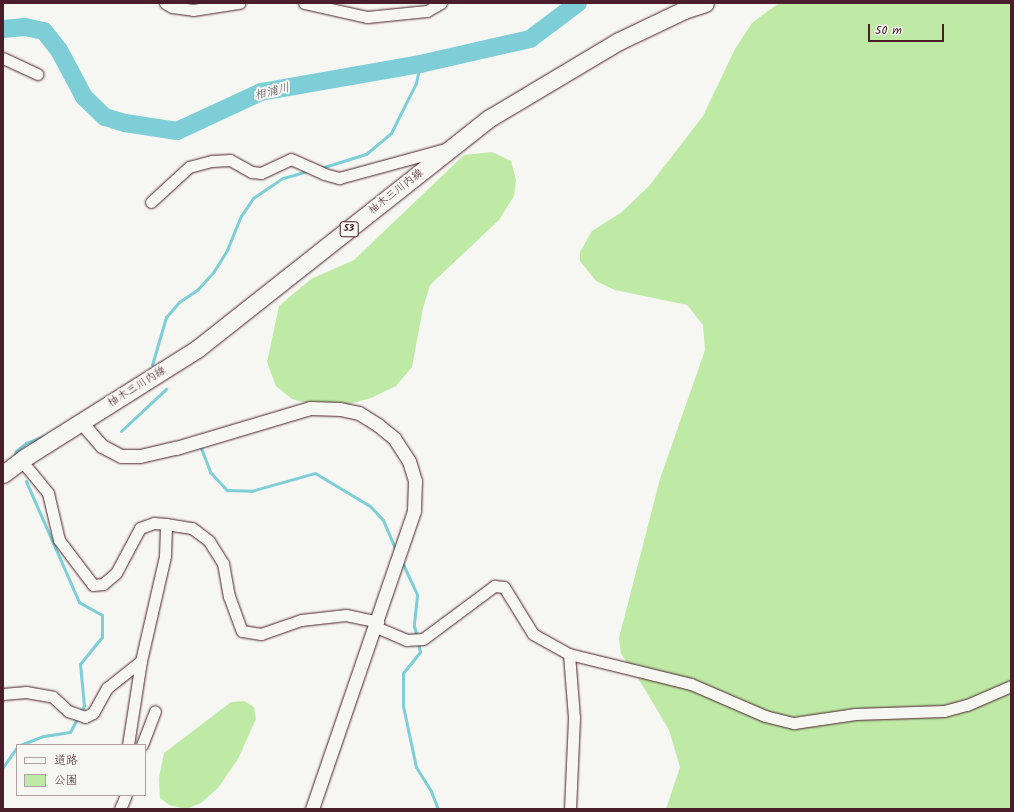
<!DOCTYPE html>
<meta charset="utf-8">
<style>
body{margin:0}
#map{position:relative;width:1014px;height:812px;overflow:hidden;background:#f6f6f2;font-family:Kalam,"Klee One",sans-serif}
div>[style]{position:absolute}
.green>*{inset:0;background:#bfeaa6}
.stream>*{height:3px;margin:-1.5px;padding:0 1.5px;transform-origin:1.5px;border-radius:1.5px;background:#7dced7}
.river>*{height:18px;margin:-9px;padding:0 9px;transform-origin:9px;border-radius:9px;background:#7dced7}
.roads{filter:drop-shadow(0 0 1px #4a1f2b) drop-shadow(0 0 1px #4a1f2b)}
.minor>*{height:11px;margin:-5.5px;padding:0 5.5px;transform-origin:5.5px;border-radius:5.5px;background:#f6f6f2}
.tertiary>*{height:13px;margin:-6.5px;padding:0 6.5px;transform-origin:6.5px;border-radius:6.5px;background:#f6f6f2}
.primary>*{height:17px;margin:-8.5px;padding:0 8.5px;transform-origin:8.5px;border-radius:8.5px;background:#f6f6f2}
span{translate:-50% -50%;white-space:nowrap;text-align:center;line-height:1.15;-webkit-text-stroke:4px #f6f6f2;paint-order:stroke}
.shield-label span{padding:1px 3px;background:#f6f6f2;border:1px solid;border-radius:3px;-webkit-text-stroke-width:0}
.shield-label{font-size:10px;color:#4a1f2b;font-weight:700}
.street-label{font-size:11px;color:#4a1f2b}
.water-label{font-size:12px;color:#59545f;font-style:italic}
.frame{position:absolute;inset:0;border:4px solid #4a1f2b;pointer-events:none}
.legend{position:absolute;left:16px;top:744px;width:130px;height:52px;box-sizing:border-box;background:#f6f6f2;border:1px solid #b1a0a2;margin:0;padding:5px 7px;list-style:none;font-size:12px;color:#4a1f2b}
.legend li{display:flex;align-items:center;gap:8px;height:20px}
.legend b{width:20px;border:1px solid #b1a0a2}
.scale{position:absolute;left:868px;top:24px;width:76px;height:18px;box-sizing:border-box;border:2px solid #4a1f2b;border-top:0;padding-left:5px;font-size:12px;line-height:14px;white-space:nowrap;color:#4a1f2b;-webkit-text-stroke:3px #f6f6f2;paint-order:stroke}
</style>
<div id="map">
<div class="green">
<div style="clip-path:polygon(779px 3px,1011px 3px,1011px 809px,666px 809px,680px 767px,669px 730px,638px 678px,621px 654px,619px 638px,660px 479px,705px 350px,703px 325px,687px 305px,615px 290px,596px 281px,580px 261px,580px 252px,592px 231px,622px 212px,649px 186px,703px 116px,735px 49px,752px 23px)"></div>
<div style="clip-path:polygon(492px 152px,511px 161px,516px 180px,514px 196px,499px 220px,430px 285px,423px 308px,412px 367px,396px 386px,371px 398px,343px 406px,311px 404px,292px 399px,276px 386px,267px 362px,279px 306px,311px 279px,354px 260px,464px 155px)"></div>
<div style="clip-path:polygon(244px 701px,254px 707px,256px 719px,238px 759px,218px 788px,201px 803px,186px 809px,169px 805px,160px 798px,159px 778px,164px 753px,231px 702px)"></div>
</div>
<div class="stream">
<div style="left:321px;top:168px;width:47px;rotate:-17.3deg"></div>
<div style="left:366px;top:154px;width:33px;rotate:-40deg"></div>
<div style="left:391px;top:133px;width:56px;rotate:-63.4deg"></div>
<div style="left:416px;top:83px;width:19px;rotate:-78deg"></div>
<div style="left:152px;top:365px;width:50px;rotate:-73.7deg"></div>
<div style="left:166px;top:317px;width:20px;rotate:-49deg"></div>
<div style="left:179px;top:302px;width:23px;rotate:-34deg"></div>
<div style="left:198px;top:289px;width:24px;rotate:-48deg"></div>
<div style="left:214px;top:271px;width:25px;rotate:-58deg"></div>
<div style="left:227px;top:250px;width:37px;rotate:-68deg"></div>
<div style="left:241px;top:216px;width:22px;rotate:-56deg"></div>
<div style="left:253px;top:198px;width:36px;rotate:-34deg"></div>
<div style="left:283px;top:178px;width:25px;rotate:-16deg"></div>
<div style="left:121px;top:431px;width:62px;rotate:-43deg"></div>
<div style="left:201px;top:448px;width:26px;rotate:69deg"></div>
<div style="left:210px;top:472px;width:25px;rotate:47deg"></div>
<div style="left:227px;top:490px;width:24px;rotate:2deg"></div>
<div style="left:251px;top:491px;width:66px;rotate:-15.7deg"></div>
<div style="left:315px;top:473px;width:64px;rotate:31deg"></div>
<div style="left:370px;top:506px;width:19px;rotate:47deg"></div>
<div style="left:383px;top:520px;width:33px;rotate:67deg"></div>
<div style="left:14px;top:457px;width:6px;rotate:-72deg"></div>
<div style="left:16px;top:451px;width:13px;rotate:-39deg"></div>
<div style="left:26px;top:443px;width:19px;rotate:-21deg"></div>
<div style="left:401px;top:560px;width:38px;rotate:65deg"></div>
<div style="left:417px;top:595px;width:31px;rotate:96deg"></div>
<div style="left:414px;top:626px;width:11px;rotate:75deg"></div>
<div style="left:418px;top:642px;width:10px;rotate:79deg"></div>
<div style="left:420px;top:652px;width:27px;rotate:129deg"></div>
<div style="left:403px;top:673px;width:33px;rotate:90deg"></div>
<div style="left:403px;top:706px;width:62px;rotate:78deg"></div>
<div style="left:416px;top:767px;width:28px;rotate:58deg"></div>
<div style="left:431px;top:791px;width:19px;rotate:69deg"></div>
<div style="left:20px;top:745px;width:26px;rotate:-21deg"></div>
<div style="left:44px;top:736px;width:26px;rotate:-9deg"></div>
<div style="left:70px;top:732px;width:30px;rotate:-62deg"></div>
<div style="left:84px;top:706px;width:42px;rotate:-95.4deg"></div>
<div style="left:80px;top:664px;width:35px;rotate:-51deg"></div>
<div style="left:102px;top:637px;width:22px;rotate:-90deg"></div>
<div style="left:102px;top:615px;width:26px;rotate:-151deg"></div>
<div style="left:79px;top:602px;width:132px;rotate:-113.7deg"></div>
<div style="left:3px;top:767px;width:24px;rotate:-55deg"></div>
</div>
<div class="river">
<div style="left:3px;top:29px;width:22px;rotate:-5deg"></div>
<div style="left:25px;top:27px;width:19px;rotate:12deg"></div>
<div style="left:44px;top:31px;width:24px;rotate:52deg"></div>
<div style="left:59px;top:50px;width:53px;rotate:62deg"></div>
<div style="left:84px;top:97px;width:29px;rotate:44deg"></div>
<div style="left:105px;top:117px;width:21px;rotate:17deg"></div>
<div style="left:125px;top:123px;width:53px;rotate:8.7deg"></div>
<div style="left:177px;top:131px;width:93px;rotate:-24.9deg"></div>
<div style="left:261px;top:92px;width:161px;rotate:-10deg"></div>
<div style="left:420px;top:64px;width:113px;rotate:-12.8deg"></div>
<div style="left:530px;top:39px;width:60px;rotate:-36.9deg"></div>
</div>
<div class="roads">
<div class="minor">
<div style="left:165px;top:3px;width:8px;rotate:30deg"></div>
<div style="left:172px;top:7px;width:21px;rotate:8deg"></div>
<div style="left:193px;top:10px;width:47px;rotate:-8.7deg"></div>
<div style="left:304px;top:3px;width:65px;rotate:12.5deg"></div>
<div style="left:367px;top:17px;width:60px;rotate:-5.7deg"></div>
<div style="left:427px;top:11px;width:16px;rotate:-30deg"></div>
<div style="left:3px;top:58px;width:38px;rotate:25deg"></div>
<div style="left:151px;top:202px;width:52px;rotate:-42.6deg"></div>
<div style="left:189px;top:167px;width:24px;rotate:-15deg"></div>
<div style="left:212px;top:161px;width:18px;rotate:-3deg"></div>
<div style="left:230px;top:160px;width:25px;rotate:29deg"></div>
<div style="left:252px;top:172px;width:9px;rotate:6deg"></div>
<div style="left:261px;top:173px;width:33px;rotate:-25deg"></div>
<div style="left:291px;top:159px;width:36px;rotate:24deg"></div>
<div style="left:324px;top:174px;width:16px;rotate:15deg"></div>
<div style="left:339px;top:178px;width:111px;rotate:-15.2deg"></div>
<div style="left:21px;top:460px;width:43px;rotate:50.7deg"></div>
<div style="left:48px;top:493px;width:48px;rotate:76.8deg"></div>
<div style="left:59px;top:540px;width:56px;rotate:52.9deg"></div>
<div style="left:93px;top:585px;width:10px;rotate:-6deg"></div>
<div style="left:103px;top:584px;width:17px;rotate:-40deg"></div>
<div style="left:116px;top:573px;width:51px;rotate:-61.9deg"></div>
<div style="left:140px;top:528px;width:15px;rotate:-20deg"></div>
<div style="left:154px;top:523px;width:12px;rotate:5deg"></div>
<div style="left:166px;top:524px;width:26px;rotate:9deg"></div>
<div style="left:192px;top:528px;width:21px;rotate:37deg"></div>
<div style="left:209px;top:541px;width:26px;rotate:58deg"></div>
<div style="left:223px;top:563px;width:34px;rotate:80deg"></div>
<div style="left:229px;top:596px;width:37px;rotate:70deg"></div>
<div style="left:242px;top:631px;width:19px;rotate:9deg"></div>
<div style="left:261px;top:634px;width:42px;rotate:-19.3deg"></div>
<div style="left:301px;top:620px;width:45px;rotate:-6.3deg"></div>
<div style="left:346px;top:615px;width:33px;rotate:12deg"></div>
<div style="left:376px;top:627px;width:33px;rotate:23deg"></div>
<div style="left:406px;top:640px;width:17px;rotate:-3deg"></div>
<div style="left:423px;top:639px;width:89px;rotate:-36.7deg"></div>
<div style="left:494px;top:586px;width:10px;rotate:6deg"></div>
<div style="left:504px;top:587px;width:55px;rotate:58.3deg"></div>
<div style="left:533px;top:634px;width:41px;rotate:29.1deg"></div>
<div style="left:569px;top:654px;width:126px;rotate:13.8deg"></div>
<div style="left:691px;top:684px;width:81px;rotate:23.4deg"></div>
<div style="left:765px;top:716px;width:30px;rotate:14deg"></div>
<div style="left:794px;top:723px;width:62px;rotate:-8.4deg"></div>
<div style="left:855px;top:714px;width:89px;rotate:-1.9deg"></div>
<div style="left:944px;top:711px;width:24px;rotate:-15deg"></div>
<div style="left:967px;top:705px;width:48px;rotate:-23.4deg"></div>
<div style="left:569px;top:654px;width:64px;rotate:85.5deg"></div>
<div style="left:574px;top:718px;width:91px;rotate:92.5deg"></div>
<div style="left:3px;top:694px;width:23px;rotate:-5deg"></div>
<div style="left:26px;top:692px;width:27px;rotate:10deg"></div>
<div style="left:53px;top:697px;width:21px;rotate:43deg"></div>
<div style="left:68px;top:711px;width:18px;rotate:19deg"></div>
<div style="left:85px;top:717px;width:9px;rotate:-27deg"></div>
<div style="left:93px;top:713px;width:29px;rotate:-61deg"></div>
<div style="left:107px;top:688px;width:43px;rotate:-38.5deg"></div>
<div style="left:128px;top:745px;width:85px;rotate:-81.2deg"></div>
<div style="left:141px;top:661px;width:108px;rotate:-77.1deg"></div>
<div style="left:165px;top:556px;width:32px;rotate:-88deg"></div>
<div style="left:142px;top:745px;width:36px;rotate:-69deg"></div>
<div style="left:120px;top:809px;width:15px;rotate:-67deg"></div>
</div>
<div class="tertiary">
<div style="left:81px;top:422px;width:32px;rotate:49deg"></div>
<div style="left:102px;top:446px;width:21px;rotate:28deg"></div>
<div style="left:121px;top:456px;width:19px"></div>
<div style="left:140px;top:456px;width:37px;rotate:-13deg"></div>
<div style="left:176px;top:448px;width:140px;rotate:-16.6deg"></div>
<div style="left:310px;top:408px;width:30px;rotate:2deg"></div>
<div style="left:340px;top:409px;width:19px;rotate:12deg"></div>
<div style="left:359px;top:413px;width:22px;rotate:32deg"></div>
<div style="left:378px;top:425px;width:21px;rotate:39deg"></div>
<div style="left:394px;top:438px;width:27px;rotate:57deg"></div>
<div style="left:409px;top:461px;width:21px;rotate:73deg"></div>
<div style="left:415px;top:481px;width:30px;rotate:92deg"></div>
<div style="left:414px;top:511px;width:315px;rotate:108.9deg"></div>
</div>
<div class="primary">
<div style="left:3px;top:474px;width:26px;rotate:-37deg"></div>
<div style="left:24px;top:458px;width:204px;rotate:-32.2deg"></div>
<div style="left:197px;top:349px;width:371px;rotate:-38.3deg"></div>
<div style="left:488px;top:119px;width:152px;rotate:-30.8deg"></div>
<div style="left:619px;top:41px;width:72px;rotate:-25.5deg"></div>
<div style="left:684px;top:10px;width:22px;rotate:-18deg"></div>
</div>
</div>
<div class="shield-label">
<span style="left:349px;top:229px">53</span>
</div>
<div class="street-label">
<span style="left:396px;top:192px;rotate:-38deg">柚木三川内線</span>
<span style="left:137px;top:387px;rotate:-32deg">柚木三川内線</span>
</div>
<div class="water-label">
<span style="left:272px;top:92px;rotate:-14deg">相浦川</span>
</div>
<div class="frame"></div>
<ul class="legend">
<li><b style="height:5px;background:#f6f6f2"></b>道路</li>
<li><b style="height:11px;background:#bfeaa6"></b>公園</li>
</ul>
<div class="scale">50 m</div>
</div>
